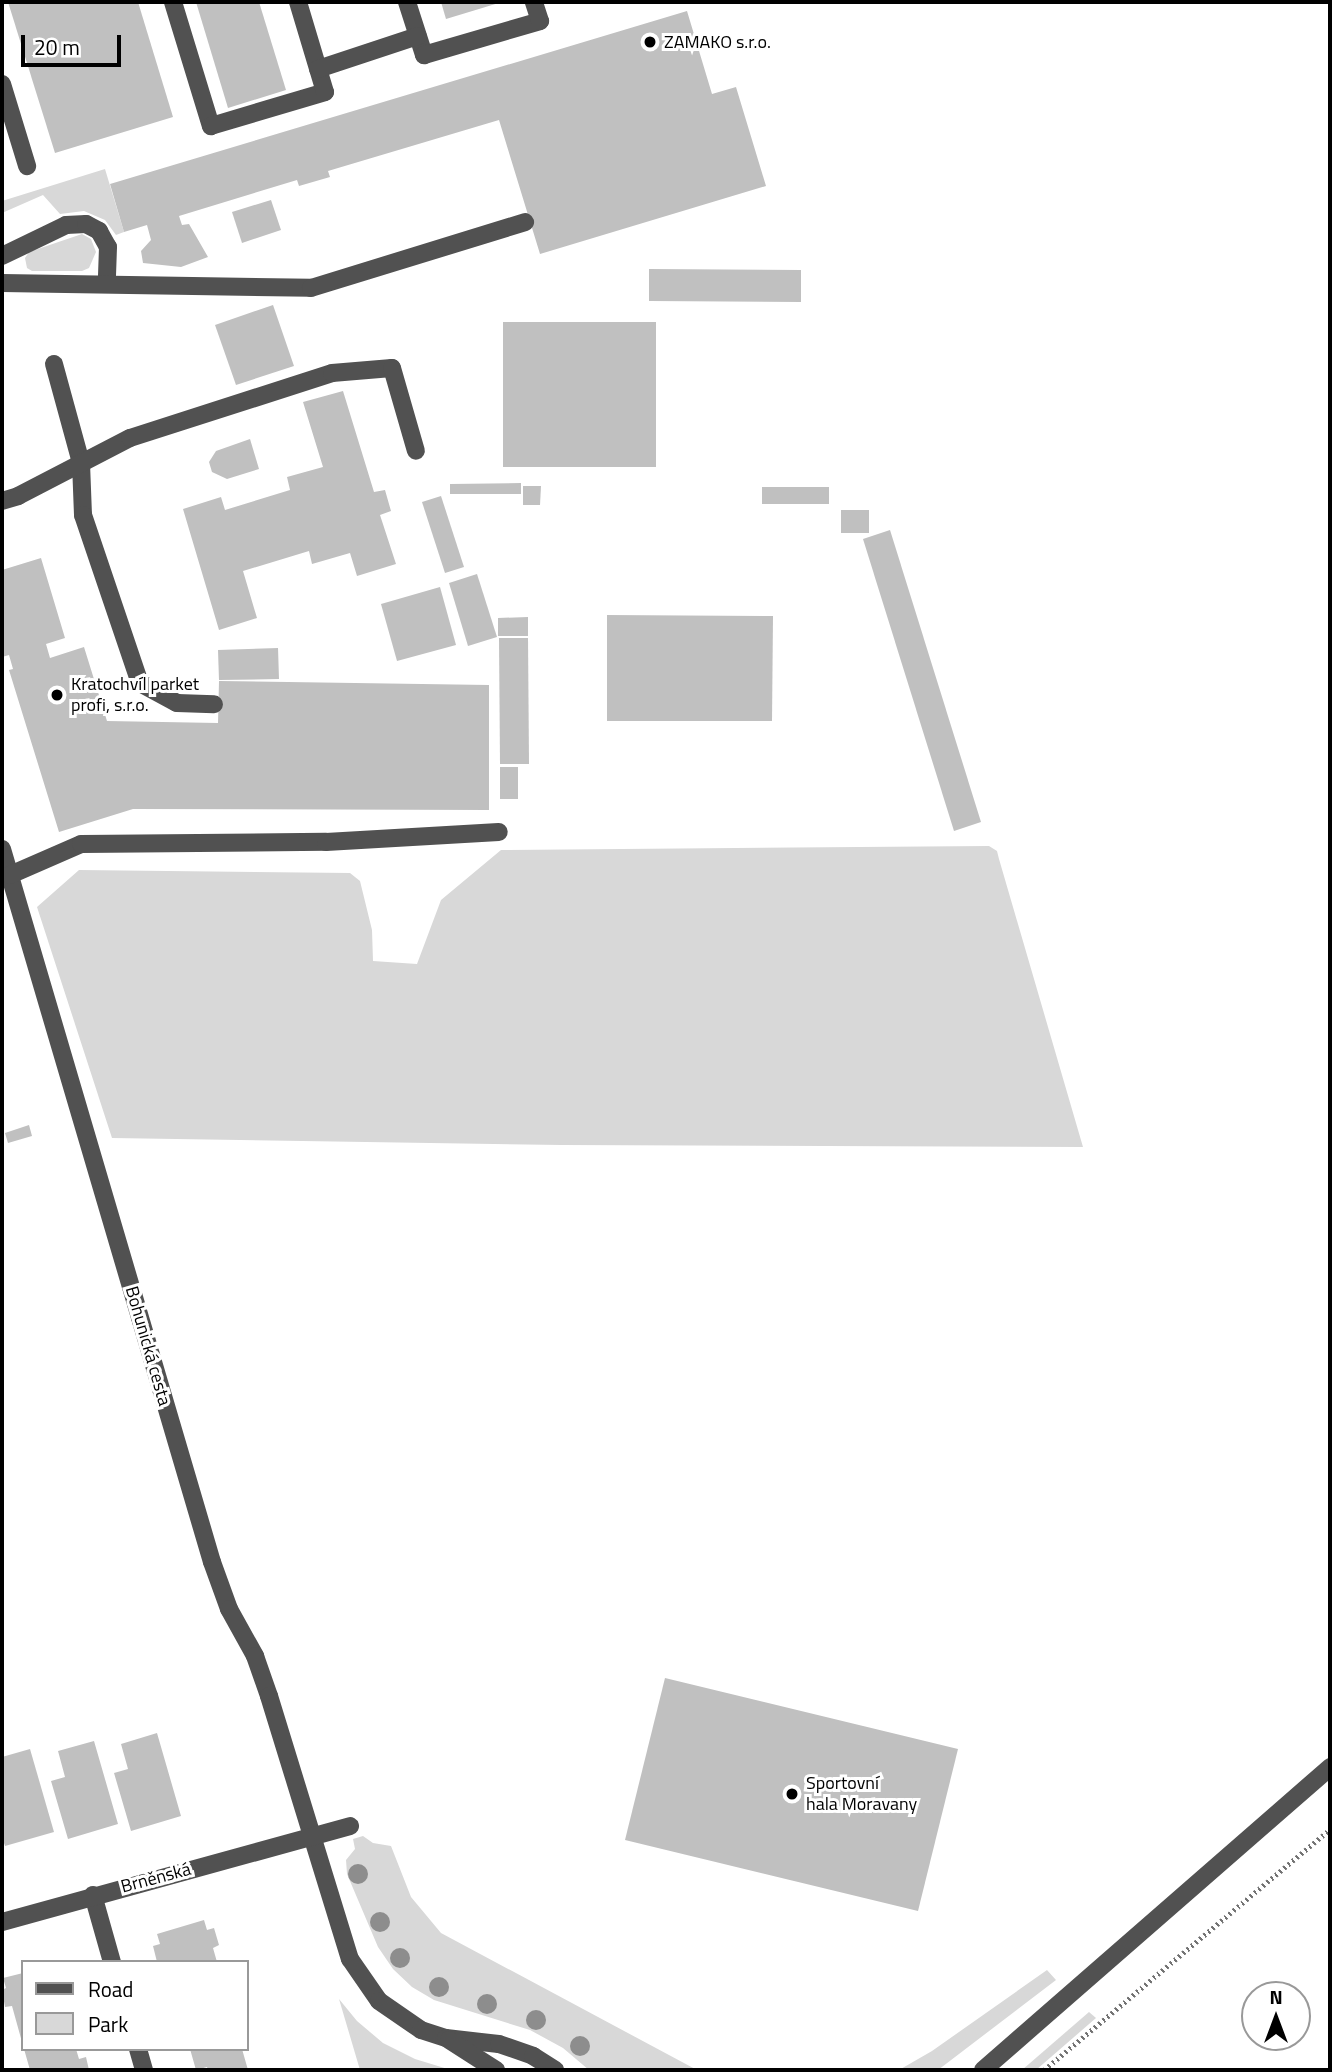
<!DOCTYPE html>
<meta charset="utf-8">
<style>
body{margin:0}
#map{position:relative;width:1332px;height:2072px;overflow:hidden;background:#fff;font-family:"Titillium Web",sans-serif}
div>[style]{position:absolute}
.green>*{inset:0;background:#d8d8d8}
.building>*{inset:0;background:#c0c0c0}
.path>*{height:4.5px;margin-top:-2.25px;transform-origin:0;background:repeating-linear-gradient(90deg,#737373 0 2px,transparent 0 5.5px)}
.minor>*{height:18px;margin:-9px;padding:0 9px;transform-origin:9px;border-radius:9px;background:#515151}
.trees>*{width:20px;height:20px;margin:-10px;border-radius:50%;background:#8d8d8d}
.dots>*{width:19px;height:19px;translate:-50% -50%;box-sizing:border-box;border:4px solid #fff;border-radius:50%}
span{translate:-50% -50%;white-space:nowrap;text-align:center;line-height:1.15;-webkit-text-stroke:6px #fff;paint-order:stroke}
.poi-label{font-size:18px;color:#000}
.left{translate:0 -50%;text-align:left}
.street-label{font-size:18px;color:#000}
.frame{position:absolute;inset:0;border:4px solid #000;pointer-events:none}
.legend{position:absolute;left:21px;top:1960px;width:228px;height:91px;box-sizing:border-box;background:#fff;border:2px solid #999;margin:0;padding:9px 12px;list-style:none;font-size:21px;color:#000}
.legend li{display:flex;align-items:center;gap:14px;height:35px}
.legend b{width:35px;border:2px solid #999}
.north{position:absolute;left:1241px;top:1981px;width:70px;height:70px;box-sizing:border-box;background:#fff;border:2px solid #999;border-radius:50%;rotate:0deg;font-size:19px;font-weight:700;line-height:28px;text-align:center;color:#000}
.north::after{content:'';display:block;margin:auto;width:24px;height:32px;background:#000;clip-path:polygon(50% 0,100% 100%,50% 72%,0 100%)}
.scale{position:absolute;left:21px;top:35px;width:100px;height:32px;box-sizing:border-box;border:4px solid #000;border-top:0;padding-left:9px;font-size:21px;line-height:24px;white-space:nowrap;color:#000;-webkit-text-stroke:5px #fff;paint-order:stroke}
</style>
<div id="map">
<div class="green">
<div style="clip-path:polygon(105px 169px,124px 232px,116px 235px,105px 220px,84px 211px,60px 214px,43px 195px,2px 213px,2px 201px)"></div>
<div style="clip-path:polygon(82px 234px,91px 239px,96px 252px,89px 268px,82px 271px,32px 271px,27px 268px,25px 258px,29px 252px)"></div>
<div style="clip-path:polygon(989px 846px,997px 851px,999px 859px,1083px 1147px,562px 1145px,112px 1138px,37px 907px,79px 870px,350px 873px,360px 881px,372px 930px,373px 961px,417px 964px,441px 900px,501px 850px)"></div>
<div style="clip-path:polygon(363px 1836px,373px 1843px,391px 1846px,411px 1897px,441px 1933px,697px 2070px,589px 2070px,563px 2048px,530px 2030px,434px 2000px,412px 1987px,393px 1969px,378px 1947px,347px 1874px,346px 1860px,355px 1849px,353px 1839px)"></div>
<div style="clip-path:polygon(1047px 1970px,1056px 1980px,938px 2070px,899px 2070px,932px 2051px)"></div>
<div style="clip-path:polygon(339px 1999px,357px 2021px,383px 2043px,415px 2059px,451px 2070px,360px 2070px)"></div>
<div style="clip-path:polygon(1089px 2012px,1096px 2018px,1036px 2070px,1022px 2070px)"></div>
</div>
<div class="building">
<div style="clip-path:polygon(8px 2px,138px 2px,173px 117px,55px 153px)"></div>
<div style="clip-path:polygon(196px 2px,259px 2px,286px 90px,228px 108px)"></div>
<div style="clip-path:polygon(441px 2px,502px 2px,446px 19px)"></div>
<div style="clip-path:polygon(687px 11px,712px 94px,736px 87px,766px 186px,540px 254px,499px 120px,328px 171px,330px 177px,299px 186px,297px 180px,179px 216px,182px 225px,189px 224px,208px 257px,181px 267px,143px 263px,141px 251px,151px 240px,147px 225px,124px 232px,110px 184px)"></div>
<div style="clip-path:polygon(271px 200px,281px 230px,242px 243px,232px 212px)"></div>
<div style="clip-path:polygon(649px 269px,801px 270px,801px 302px,649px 301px)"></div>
<div style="clip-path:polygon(273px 305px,294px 366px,236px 385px,215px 325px)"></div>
<div style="clip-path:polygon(503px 322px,656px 322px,656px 467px,503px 467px)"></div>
<div style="clip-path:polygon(343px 391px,374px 492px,385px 490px,391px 511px,380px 515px,396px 564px,357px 576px,350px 553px,312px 564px,309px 551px,243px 571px,257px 618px,219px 630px,183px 509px,221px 497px,225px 510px,290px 490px,287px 477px,323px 467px,303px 402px)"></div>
<div style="clip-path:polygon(250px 439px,259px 469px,227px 479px,212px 472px,209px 462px,216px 451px)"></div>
<div style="clip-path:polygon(521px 483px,521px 494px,450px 494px,450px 484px)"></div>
<div style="clip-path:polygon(523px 486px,541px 486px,540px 505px,523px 505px)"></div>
<div style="clip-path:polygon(762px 487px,829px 487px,829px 504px,762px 504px)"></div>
<div style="clip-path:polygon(441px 496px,464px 567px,445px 573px,422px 502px)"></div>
<div style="clip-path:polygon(841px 510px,869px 510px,869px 533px,841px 533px)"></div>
<div style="clip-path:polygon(890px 530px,981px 822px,954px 831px,863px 539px)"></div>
<div style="clip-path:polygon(41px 558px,65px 638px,46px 644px,50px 658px,84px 647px,107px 721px,218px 723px,219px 681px,489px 685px,489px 810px,133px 809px,59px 832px,9px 670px,13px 669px,9px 655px,2px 657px,2px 570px)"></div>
<div style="clip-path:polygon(477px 574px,497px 637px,468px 646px,449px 583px)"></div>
<div style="clip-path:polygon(440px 587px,456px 645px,397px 661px,381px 604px)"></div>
<div style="clip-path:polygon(607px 615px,773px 616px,772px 721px,607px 721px)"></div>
<div style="clip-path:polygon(528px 617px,528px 636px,498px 636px,498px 618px)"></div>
<div style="clip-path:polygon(499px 638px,528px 638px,529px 764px,500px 764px)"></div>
<div style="clip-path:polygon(278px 648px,279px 679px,219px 680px,218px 650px)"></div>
<div style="clip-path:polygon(500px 767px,518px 767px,518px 799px,500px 799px)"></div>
<div style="clip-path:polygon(29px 1125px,32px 1136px,8px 1143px,5px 1133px)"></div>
<div style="clip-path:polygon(665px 1678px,958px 1749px,918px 1911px,625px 1840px)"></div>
<div style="clip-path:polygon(157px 1733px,181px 1816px,131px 1831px,114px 1773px,128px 1769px,121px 1744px)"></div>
<div style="clip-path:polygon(94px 1741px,118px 1824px,68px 1839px,51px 1781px,65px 1777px,58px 1751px)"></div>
<div style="clip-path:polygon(30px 1749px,54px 1832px,5px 1846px,2px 1837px,2px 1757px)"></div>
<div style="clip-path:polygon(204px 1920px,207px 1930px,214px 1928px,219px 1945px,213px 1948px,217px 1962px,157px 1962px,153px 1946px,160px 1944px,157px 1934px)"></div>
<div style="clip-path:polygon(23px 1973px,23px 2042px,22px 2042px,12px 2006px,5px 2007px,2px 1990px,6px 1988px,3px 1978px)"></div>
<div style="clip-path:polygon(24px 2049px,76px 2049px,79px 2059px,86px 2057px,89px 2070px,30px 2070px)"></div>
<div style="clip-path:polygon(190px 2049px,242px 2049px,248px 2070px,208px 2070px,207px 2067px,196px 2070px)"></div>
</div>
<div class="path">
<div style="left:1044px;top:2070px;width:374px;rotate:-40.1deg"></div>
</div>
<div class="minor">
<div style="left:173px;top:2px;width:130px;rotate:73deg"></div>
<div style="left:211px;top:126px;width:119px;rotate:-16.6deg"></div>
<div style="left:325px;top:92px;width:94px;rotate:-106.7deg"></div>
<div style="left:407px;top:2px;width:56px;rotate:72.2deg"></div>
<div style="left:424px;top:55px;width:121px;rotate:-16.3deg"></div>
<div style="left:540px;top:21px;width:20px;rotate:-108deg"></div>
<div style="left:318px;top:69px;width:105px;rotate:-18.3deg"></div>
<div style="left:2px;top:84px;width:86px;rotate:73deg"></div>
<div style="left:2px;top:256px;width:71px;rotate:-25.8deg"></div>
<div style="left:66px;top:225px;width:20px;rotate:-3deg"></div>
<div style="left:86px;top:224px;width:15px;rotate:28deg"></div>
<div style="left:99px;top:231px;width:18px;rotate:61deg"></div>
<div style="left:108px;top:247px;width:37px;rotate:92deg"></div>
<div style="left:2px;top:283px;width:309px;rotate:0.9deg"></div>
<div style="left:311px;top:288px;width:224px;rotate:-17.1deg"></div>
<div style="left:54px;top:364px;width:103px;rotate:74.7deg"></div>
<div style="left:81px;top:463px;width:52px;rotate:87.8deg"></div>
<div style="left:83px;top:515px;width:177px;rotate:71.3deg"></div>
<div style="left:140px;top:683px;width:42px;rotate:28.4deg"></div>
<div style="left:177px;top:703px;width:37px;rotate:2deg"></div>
<div style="left:2px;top:501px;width:17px;rotate:-17deg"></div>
<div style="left:18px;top:496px;width:126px;rotate:-27.4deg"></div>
<div style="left:130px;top:438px;width:212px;rotate:-17.8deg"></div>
<div style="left:332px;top:373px;width:60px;rotate:-4.8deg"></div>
<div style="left:392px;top:368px;width:86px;rotate:73.9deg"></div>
<div style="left:2px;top:849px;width:743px;rotate:73.59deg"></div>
<div style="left:212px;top:1562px;width:50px;rotate:70.1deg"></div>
<div style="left:229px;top:1609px;width:54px;rotate:61deg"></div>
<div style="left:255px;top:1656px;width:42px;rotate:70.7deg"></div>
<div style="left:269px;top:1696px;width:275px;rotate:72.9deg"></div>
<div style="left:350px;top:1959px;width:51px;rotate:55.4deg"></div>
<div style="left:379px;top:2001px;width:51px;rotate:34.6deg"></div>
<div style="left:421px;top:2030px;width:26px;rotate:18deg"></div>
<div style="left:446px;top:2038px;width:53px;rotate:6.5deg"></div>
<div style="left:499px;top:2044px;width:36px;rotate:19deg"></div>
<div style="left:533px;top:2056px;width:26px;rotate:32deg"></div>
<div style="left:10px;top:875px;width:77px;rotate:-23.6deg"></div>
<div style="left:81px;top:844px;width:245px;rotate:-0.5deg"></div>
<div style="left:326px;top:842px;width:173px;rotate:-3.3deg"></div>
<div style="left:93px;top:1895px;width:70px;rotate:74.2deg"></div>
<div style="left:2px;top:1922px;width:361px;rotate:-15.4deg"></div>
<div style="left:449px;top:2040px;width:56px;rotate:32.6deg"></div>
<div style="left:138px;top:2049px;width:22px;rotate:74deg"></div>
<div style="left:983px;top:2070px;width:461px;rotate:-41.1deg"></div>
</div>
<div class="trees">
<div style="left:358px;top:1874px"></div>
<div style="left:380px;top:1922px"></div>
<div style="left:400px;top:1958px"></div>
<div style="left:439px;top:1987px"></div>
<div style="left:487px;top:2004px"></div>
<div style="left:536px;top:2020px"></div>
<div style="left:580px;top:2046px"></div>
</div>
<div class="dots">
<div style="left:650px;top:42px;background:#000"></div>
<div style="left:57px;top:695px;background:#000"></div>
<div style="left:792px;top:1794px;background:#000"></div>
</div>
<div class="poi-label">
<span class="left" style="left:664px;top:42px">ZAMAKO s.r.o.</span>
<span class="left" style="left:71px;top:695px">Kratochvíl parket<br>profi, s.r.o.</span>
<span class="left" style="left:806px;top:1794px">Sportovní<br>hala Moravany</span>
</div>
<div class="street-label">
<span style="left:148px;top:1346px;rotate:74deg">Bohunická cesta</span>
<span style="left:156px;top:1878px;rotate:-15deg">Brněnská</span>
</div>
<div class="frame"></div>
<ul class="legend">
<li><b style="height:9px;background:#515151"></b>Road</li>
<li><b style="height:19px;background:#d8d8d8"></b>Park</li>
</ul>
<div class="north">N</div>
<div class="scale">20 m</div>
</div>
